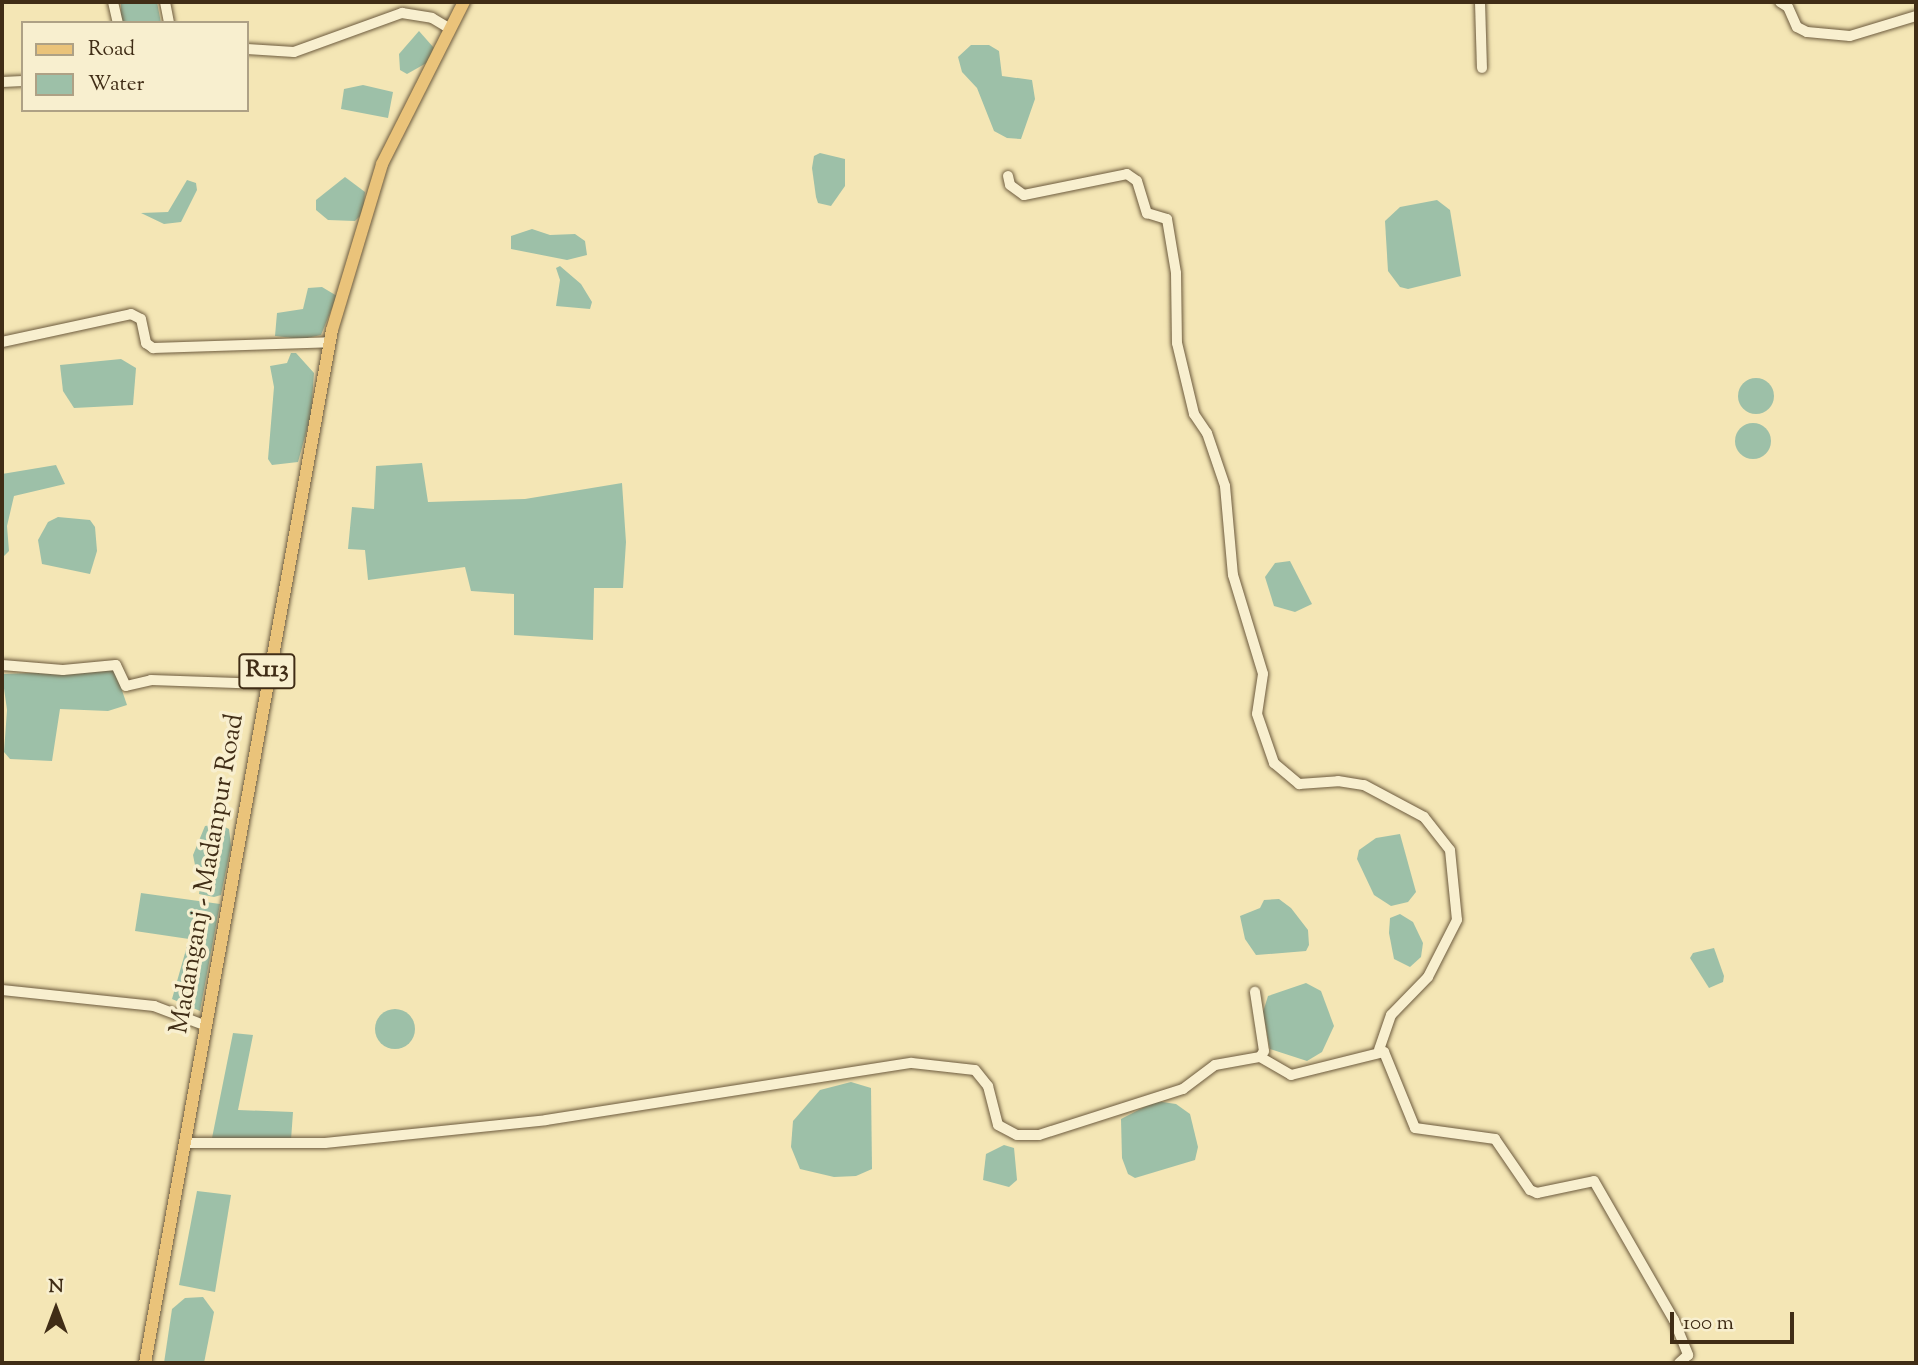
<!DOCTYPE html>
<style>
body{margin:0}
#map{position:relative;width:1918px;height:1365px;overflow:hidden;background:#f4e6b5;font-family:"Sorts Mill Goudy",serif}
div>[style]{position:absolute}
.water>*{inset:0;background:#9dc0a8}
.round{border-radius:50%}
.roads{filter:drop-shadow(0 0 2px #6d5b3e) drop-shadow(0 0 2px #6d5b3e)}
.minor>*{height:10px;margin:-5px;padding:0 5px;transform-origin:5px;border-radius:5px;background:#f8efcf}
.major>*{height:12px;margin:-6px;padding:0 6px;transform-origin:6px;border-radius:6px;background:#eac37a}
span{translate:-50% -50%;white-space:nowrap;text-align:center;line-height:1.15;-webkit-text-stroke:7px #f8efcf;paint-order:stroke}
.shield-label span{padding:2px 5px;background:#f8efcf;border:2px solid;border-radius:5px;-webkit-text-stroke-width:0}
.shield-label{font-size:24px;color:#402d16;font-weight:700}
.street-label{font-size:26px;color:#402d16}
.frame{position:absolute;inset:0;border:4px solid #402d16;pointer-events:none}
.legend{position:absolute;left:21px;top:21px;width:228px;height:91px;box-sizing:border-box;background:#f8efcf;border:2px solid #aea185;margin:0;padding:9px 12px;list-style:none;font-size:21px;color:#402d16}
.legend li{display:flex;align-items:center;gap:14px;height:35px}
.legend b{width:35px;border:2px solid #aea185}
.north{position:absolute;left:21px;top:1274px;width:70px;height:70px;-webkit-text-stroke:5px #f8efcf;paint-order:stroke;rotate:0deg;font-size:19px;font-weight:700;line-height:28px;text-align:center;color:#402d16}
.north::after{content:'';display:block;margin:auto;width:24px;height:32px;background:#402d16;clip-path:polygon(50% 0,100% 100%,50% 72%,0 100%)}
.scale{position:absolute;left:1670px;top:1312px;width:124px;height:32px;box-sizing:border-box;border:4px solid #402d16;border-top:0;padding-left:9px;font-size:21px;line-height:24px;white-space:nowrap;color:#402d16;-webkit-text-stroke:5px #f8efcf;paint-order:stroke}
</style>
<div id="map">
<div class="water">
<div style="clip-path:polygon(121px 2px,157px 2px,161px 23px,121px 23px)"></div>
<div style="clip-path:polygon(419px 31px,434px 48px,430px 61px,407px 74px,400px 70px,399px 54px)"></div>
<div style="clip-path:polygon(971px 45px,989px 45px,999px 51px,1002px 76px,1032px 80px,1035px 99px,1021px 139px,1007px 138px,994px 131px,977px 88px,962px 72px,958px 57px)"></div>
<div style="clip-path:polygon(363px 85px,393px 92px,388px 118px,341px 109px,344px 89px)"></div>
<div style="clip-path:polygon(820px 153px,845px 159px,845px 186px,831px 206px,818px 203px,816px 197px,812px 168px,814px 156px)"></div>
<div style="clip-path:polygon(345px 177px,365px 192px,363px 213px,355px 221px,328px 220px,316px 210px,316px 200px)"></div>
<div style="clip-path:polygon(187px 180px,196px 183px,197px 190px,181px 222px,164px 224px,141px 213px,168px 212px)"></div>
<div style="clip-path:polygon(1437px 200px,1450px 210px,1461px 276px,1408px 289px,1400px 287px,1388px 271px,1385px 221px,1400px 207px)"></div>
<div style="clip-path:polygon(532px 229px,550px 235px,575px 234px,585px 241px,587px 255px,567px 260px,511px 249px,511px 236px)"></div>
<div style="clip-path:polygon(560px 266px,581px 284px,592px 302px,590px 309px,556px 306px,560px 280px,556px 268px)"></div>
<div style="clip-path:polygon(322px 287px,337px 296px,321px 335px,302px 339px,275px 336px,277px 313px,303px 309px,308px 288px)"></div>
<div style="clip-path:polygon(291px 353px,296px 353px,314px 373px,311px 415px,298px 462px,272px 465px,268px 459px,274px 387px,270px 366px,287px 363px)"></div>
<div style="clip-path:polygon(121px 359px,136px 368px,133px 405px,74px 408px,63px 391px,60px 365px)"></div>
<div class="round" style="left:1738px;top:378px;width:36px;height:36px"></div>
<div class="round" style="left:1735px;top:423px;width:36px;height:36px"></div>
<div style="clip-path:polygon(422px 463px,428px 502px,525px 499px,622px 483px,626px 542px,623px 588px,594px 588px,593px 640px,514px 635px,514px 594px,471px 591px,465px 567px,368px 580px,365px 550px,348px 549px,352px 507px,374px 509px,376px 466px)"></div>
<div style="clip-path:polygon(56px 465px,65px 484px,14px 496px,7px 526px,9px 551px,2px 558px,2px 474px)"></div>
<div style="clip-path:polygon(58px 517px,90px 520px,95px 527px,97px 551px,90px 574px,42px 564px,38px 540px,48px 522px)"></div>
<div style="clip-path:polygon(1290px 561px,1312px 604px,1295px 612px,1274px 606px,1265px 577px,1275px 563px)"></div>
<div style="clip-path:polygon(115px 670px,127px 705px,108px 711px,60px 709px,52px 761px,10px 759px,4px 752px,7px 710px,2px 674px)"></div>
<div style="clip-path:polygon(218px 824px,229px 829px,231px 846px,221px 895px,214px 897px,199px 894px,202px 871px,195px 865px,193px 855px,205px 826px)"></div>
<div style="clip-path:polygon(1400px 834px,1416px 892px,1408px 902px,1391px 906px,1374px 895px,1357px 859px,1359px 850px,1376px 838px)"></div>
<div style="clip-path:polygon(141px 893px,220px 904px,200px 1011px,172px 999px,189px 939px,135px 931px)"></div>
<div style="clip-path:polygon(1279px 899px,1291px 908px,1308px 930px,1309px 945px,1306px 951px,1256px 955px,1245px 939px,1240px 916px,1260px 908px,1264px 900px)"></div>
<div style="clip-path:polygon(1400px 914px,1413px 922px,1423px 943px,1421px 957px,1410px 967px,1394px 959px,1389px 933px,1390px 918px)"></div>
<div style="clip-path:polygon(1714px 948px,1724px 976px,1723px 982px,1709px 988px,1690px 958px,1693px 953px)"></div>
<div style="clip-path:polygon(1306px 983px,1321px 991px,1334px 1026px,1322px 1052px,1307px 1061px,1270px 1049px,1263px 1012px,1268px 996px)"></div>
<div class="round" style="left:375px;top:1009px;width:40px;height:40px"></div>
<div style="clip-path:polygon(233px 1033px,253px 1035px,238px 1110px,293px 1112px,291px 1140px,212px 1138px)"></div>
<div style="clip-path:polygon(851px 1082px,871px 1088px,872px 1169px,856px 1176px,834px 1177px,800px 1169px,791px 1147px,793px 1121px,820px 1090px)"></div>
<div style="clip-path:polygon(1156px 1101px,1176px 1104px,1190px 1114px,1198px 1147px,1195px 1160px,1135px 1178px,1128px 1174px,1122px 1158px,1121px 1119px)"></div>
<div style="clip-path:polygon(1004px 1145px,1014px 1148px,1017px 1180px,1009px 1187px,983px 1180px,986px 1154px)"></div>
<div style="clip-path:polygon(197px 1191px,231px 1195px,215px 1292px,179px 1285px)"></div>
<div style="clip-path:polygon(203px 1297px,214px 1312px,204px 1363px,164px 1363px,172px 1309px,185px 1298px)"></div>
</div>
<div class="roads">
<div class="minor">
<div style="left:113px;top:2px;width:22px;rotate:77deg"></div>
<div style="left:165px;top:2px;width:21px;rotate:79deg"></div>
<div style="left:1480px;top:2px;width:66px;rotate:88.3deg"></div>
<div style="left:1780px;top:2px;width:9px;rotate:32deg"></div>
<div style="left:1788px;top:7px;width:22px;rotate:66deg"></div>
<div style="left:1797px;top:27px;width:11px;rotate:27deg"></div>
<div style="left:1807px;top:32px;width:43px;rotate:5.3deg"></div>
<div style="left:1850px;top:36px;width:69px;rotate:-16.9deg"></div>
<div style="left:247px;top:49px;width:47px;rotate:3.7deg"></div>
<div style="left:294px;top:52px;width:115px;rotate:-19.9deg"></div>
<div style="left:402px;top:13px;width:30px;rotate:9deg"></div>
<div style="left:432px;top:18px;width:21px;rotate:31deg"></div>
<div style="left:2px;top:82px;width:21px;rotate:-3deg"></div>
<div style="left:1008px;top:176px;width:9px;rotate:77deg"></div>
<div style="left:1010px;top:185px;width:17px;rotate:36deg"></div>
<div style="left:1024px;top:195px;width:105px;rotate:-11.5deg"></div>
<div style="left:1127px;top:174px;width:12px;rotate:35deg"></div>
<div style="left:1137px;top:181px;width:34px;rotate:73deg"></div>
<div style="left:1147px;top:213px;width:21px;rotate:17deg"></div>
<div style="left:1167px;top:219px;width:55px;rotate:80.5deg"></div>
<div style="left:1176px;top:273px;width:70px;rotate:89.2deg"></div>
<div style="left:1177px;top:343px;width:73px;rotate:76.5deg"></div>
<div style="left:1194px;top:414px;width:23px;rotate:56deg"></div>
<div style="left:1207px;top:433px;width:56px;rotate:71.2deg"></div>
<div style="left:1225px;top:486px;width:89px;rotate:84.9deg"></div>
<div style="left:1233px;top:575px;width:103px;rotate:73.1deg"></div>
<div style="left:1263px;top:674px;width:40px;rotate:98.5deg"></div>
<div style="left:1257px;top:714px;width:52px;rotate:70.9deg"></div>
<div style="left:1274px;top:763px;width:33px;rotate:40deg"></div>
<div style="left:1299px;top:784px;width:39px;rotate:-4deg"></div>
<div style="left:1338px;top:781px;width:26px;rotate:9deg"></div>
<div style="left:1364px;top:785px;width:68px;rotate:28.1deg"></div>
<div style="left:1424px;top:817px;width:42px;rotate:51.8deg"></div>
<div style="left:1450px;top:850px;width:70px;rotate:84.3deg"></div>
<div style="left:1457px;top:920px;width:64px;rotate:117deg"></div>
<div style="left:1428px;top:977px;width:53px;rotate:134.2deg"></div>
<div style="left:1391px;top:1015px;width:37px;rotate:109deg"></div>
<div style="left:2px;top:342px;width:132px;rotate:-12.2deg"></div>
<div style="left:131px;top:314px;width:11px;rotate:27deg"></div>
<div style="left:141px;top:319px;width:25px;rotate:78deg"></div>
<div style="left:146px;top:343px;width:9px;rotate:36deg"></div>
<div style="left:153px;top:348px;width:177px;rotate:-1.9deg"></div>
<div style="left:2px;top:665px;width:61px;rotate:4.7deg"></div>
<div style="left:63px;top:670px;width:53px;rotate:-5.4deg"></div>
<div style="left:116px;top:665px;width:23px;rotate:65deg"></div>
<div style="left:126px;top:686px;width:26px;rotate:-13deg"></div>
<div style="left:151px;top:680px;width:114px;rotate:2deg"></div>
<div style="left:2px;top:990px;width:153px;rotate:6deg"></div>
<div style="left:154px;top:1006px;width:53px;rotate:20.8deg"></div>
<div style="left:1260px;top:1057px;width:36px;rotate:30deg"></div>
<div style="left:1291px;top:1075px;width:96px;rotate:-13.9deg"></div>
<div style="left:1384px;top:1052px;width:82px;rotate:67.8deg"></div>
<div style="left:1415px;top:1128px;width:81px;rotate:7.8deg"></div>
<div style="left:1495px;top:1139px;width:62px;rotate:55.5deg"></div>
<div style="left:1530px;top:1190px;width:8px;rotate:23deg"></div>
<div style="left:1537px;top:1193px;width:58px;rotate:-11.9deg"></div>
<div style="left:1594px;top:1181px;width:160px;rotate:60.1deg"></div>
<div style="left:1674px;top:1320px;width:38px;rotate:68deg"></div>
<div style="left:1688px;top:1355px;width:12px;rotate:138deg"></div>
<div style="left:187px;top:1143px;width:138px"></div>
<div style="left:325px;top:1143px;width:222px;rotate:-5.9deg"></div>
<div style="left:546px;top:1120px;width:370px;rotate:-8.9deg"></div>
<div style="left:912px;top:1063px;width:63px;rotate:6.3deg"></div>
<div style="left:975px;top:1070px;width:21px;rotate:51deg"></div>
<div style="left:988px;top:1086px;width:40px;rotate:75.6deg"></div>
<div style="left:998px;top:1125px;width:21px;rotate:28deg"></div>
<div style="left:1017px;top:1135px;width:22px"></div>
<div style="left:1039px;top:1135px;width:151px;rotate:-17.7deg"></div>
<div style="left:1183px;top:1089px;width:40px;rotate:-37deg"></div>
<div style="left:1215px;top:1065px;width:46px;rotate:-10.1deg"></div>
<div style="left:1260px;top:1057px;width:7px;rotate:-56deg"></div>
<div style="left:1264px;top:1051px;width:60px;rotate:-98.7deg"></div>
</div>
<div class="major">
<div style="left:145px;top:1363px;width:1050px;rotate:-79.74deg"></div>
<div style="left:332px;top:330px;width:173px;rotate:-73.2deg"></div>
<div style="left:382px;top:164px;width:182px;rotate:-63.2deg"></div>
</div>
</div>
<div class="shield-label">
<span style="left:267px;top:671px">R113</span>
</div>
<div class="street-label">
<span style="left:208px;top:874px;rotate:-80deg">Madanganj - Madanpur Road</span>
</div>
<div class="frame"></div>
<ul class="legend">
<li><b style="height:9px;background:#eac37a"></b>Road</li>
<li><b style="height:19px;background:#9dc0a8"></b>Water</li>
</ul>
<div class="north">N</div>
<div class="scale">100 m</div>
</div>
